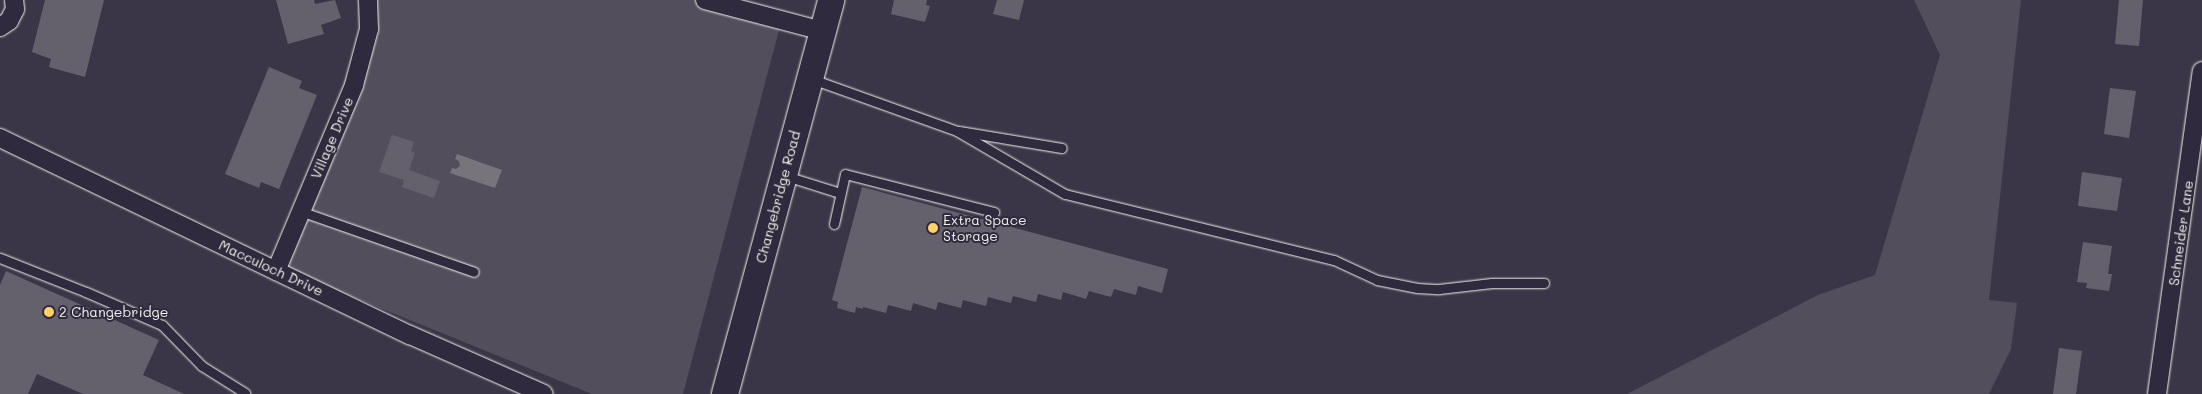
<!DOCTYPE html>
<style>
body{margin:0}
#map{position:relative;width:2202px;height:394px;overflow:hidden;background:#3b3647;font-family:Mali,sans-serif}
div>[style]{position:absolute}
.green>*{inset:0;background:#534e5c}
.water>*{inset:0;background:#78747b}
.building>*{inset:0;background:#65616c}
.roads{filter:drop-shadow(0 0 1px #f4f1e8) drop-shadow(0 0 1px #f4f1e8)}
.lane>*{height:9px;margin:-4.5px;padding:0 4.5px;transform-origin:4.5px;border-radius:4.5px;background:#2f2a3d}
.street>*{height:18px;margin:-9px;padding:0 9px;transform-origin:9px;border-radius:9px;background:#2f2a3d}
.secondary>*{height:26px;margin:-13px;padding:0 13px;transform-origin:13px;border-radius:13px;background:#2f2a3d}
.dots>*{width:14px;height:14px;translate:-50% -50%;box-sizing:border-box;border:2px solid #2f2a3d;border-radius:50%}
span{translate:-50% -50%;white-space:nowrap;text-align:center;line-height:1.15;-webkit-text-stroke:4px #2f2a3d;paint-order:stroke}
.street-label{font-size:14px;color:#f4f1e8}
.poi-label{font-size:14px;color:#f4f1e8}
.left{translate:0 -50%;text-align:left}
</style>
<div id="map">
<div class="green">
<div style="clip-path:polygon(363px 0,719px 0,783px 15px,683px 394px,592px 394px,277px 266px,364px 28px)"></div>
<div style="clip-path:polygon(1914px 0,2021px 0,1989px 300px,2017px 303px,2011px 349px,1989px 394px,1627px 394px,1818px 295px,1875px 275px,1940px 55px)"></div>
</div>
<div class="water">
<div style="clip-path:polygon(457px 154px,502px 170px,495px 188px,450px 173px,452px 168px,456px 169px,460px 166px,459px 161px,455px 159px)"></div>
</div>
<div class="building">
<div style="clip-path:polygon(45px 0,104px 0,85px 77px,49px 67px,51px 59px,32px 52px)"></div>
<div style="clip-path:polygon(276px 0,314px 0,315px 4px,335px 0,341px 18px,321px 25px,324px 34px,288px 44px)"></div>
<div style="clip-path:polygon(894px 0,927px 0,926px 5px,930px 6px,925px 22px,891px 14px)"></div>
<div style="clip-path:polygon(997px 0,1024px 0,1019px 20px,993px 14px)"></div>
<div style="clip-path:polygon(2119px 0,2143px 0,2139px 46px,2115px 44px)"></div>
<div style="clip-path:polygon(269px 67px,302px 81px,299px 88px,317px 95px,279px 189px,261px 182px,259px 188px,225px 174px)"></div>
<div style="clip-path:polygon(2110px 88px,2136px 91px,2129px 138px,2104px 134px)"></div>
<div style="clip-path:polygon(392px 135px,414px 142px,411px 151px,415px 153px,409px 170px,440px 181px,434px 198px,402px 187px,404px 180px,379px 172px)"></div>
<div style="clip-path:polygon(2082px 172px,2122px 178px,2117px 211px,2078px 206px)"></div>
<div style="clip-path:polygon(862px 187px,1168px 269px,1162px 293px,1138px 286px,1136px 295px,1114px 289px,1111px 297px,1089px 291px,1086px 299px,1063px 292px,1061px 300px,1038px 294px,1036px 302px,1013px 296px,1011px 303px,988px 297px,986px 306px,963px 300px,961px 308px,938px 302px,936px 310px,913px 303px,911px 311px,888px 305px,886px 313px,863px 307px,863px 309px,856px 307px,855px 313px,837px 308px,838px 302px,832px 300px)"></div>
<div style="clip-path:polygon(2083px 242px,2112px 246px,2108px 274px,2112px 274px,2109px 291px,2086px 288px,2087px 283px,2077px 282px)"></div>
<div style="clip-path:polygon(6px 271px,159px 340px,143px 375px,184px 394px,83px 394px,37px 374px,28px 394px,0 394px,0 285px)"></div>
<div style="clip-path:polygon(2059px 348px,2082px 351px,2076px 394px,2053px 394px)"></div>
</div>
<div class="roads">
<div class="lane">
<div style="left:812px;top:79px;width:154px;rotate:19.7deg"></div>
<div style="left:957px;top:131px;width:125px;rotate:30.3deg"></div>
<div style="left:1065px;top:194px;width:277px;rotate:13.8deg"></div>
<div style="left:1334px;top:260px;width:47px;rotate:24.9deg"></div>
<div style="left:1377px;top:280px;width:41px;rotate:11.3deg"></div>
<div style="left:1417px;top:288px;width:22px;rotate:3deg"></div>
<div style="left:1439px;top:289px;width:53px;rotate:-6.5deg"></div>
<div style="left:1492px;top:283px;width:52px"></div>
<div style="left:959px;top:131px;width:104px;rotate:9.4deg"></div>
<div style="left:786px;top:176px;width:57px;rotate:17.5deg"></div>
<div style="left:300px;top:211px;width:184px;rotate:19.3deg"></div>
<div style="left:834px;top:224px;width:51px;rotate:-77.6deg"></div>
<div style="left:845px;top:174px;width:154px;rotate:14.3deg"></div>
<div style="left:0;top:258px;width:92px;rotate:21.6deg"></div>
<div style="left:86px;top:292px;width:83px;rotate:23.5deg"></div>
<div style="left:162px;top:325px;width:57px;rotate:45.7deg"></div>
<div style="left:202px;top:366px;width:51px;rotate:32.1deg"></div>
</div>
<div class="street">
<div style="left:705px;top:0;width:121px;rotate:14.8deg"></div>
<div style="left:0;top:27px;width:11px;rotate:-34deg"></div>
<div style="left:9px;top:21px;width:13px;rotate:-63deg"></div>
<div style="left:15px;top:9px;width:9px;rotate:-96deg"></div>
<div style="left:0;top:138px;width:455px;rotate:25.7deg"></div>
<div style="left:410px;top:335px;width:146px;rotate:23.8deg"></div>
<div style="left:276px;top:271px;width:202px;rotate:-67.2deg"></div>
<div style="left:354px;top:85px;width:58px;rotate:-75deg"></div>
<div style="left:369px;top:29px;width:29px;rotate:-92deg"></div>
<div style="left:2157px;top:394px;width:326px;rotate:-82.1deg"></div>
</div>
<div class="secondary">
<div style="left:725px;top:394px;width:408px;rotate:-74.9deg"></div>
</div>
</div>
<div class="dots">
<div style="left:933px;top:228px;background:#ffd166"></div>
<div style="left:49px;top:312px;background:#ffd166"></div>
</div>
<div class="street-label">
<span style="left:332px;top:138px;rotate:-67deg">Village Drive</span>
<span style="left:778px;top:197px;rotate:-75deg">Changebridge Road</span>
<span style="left:2181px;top:233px;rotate:-82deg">Schneider Lane</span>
<span style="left:271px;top:268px;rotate:25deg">Macculoch Drive</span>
</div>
<div class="poi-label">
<span class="left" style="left:943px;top:228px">Extra Space<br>Storage</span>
<span class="left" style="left:59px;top:312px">2 Changebridge</span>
</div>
</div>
